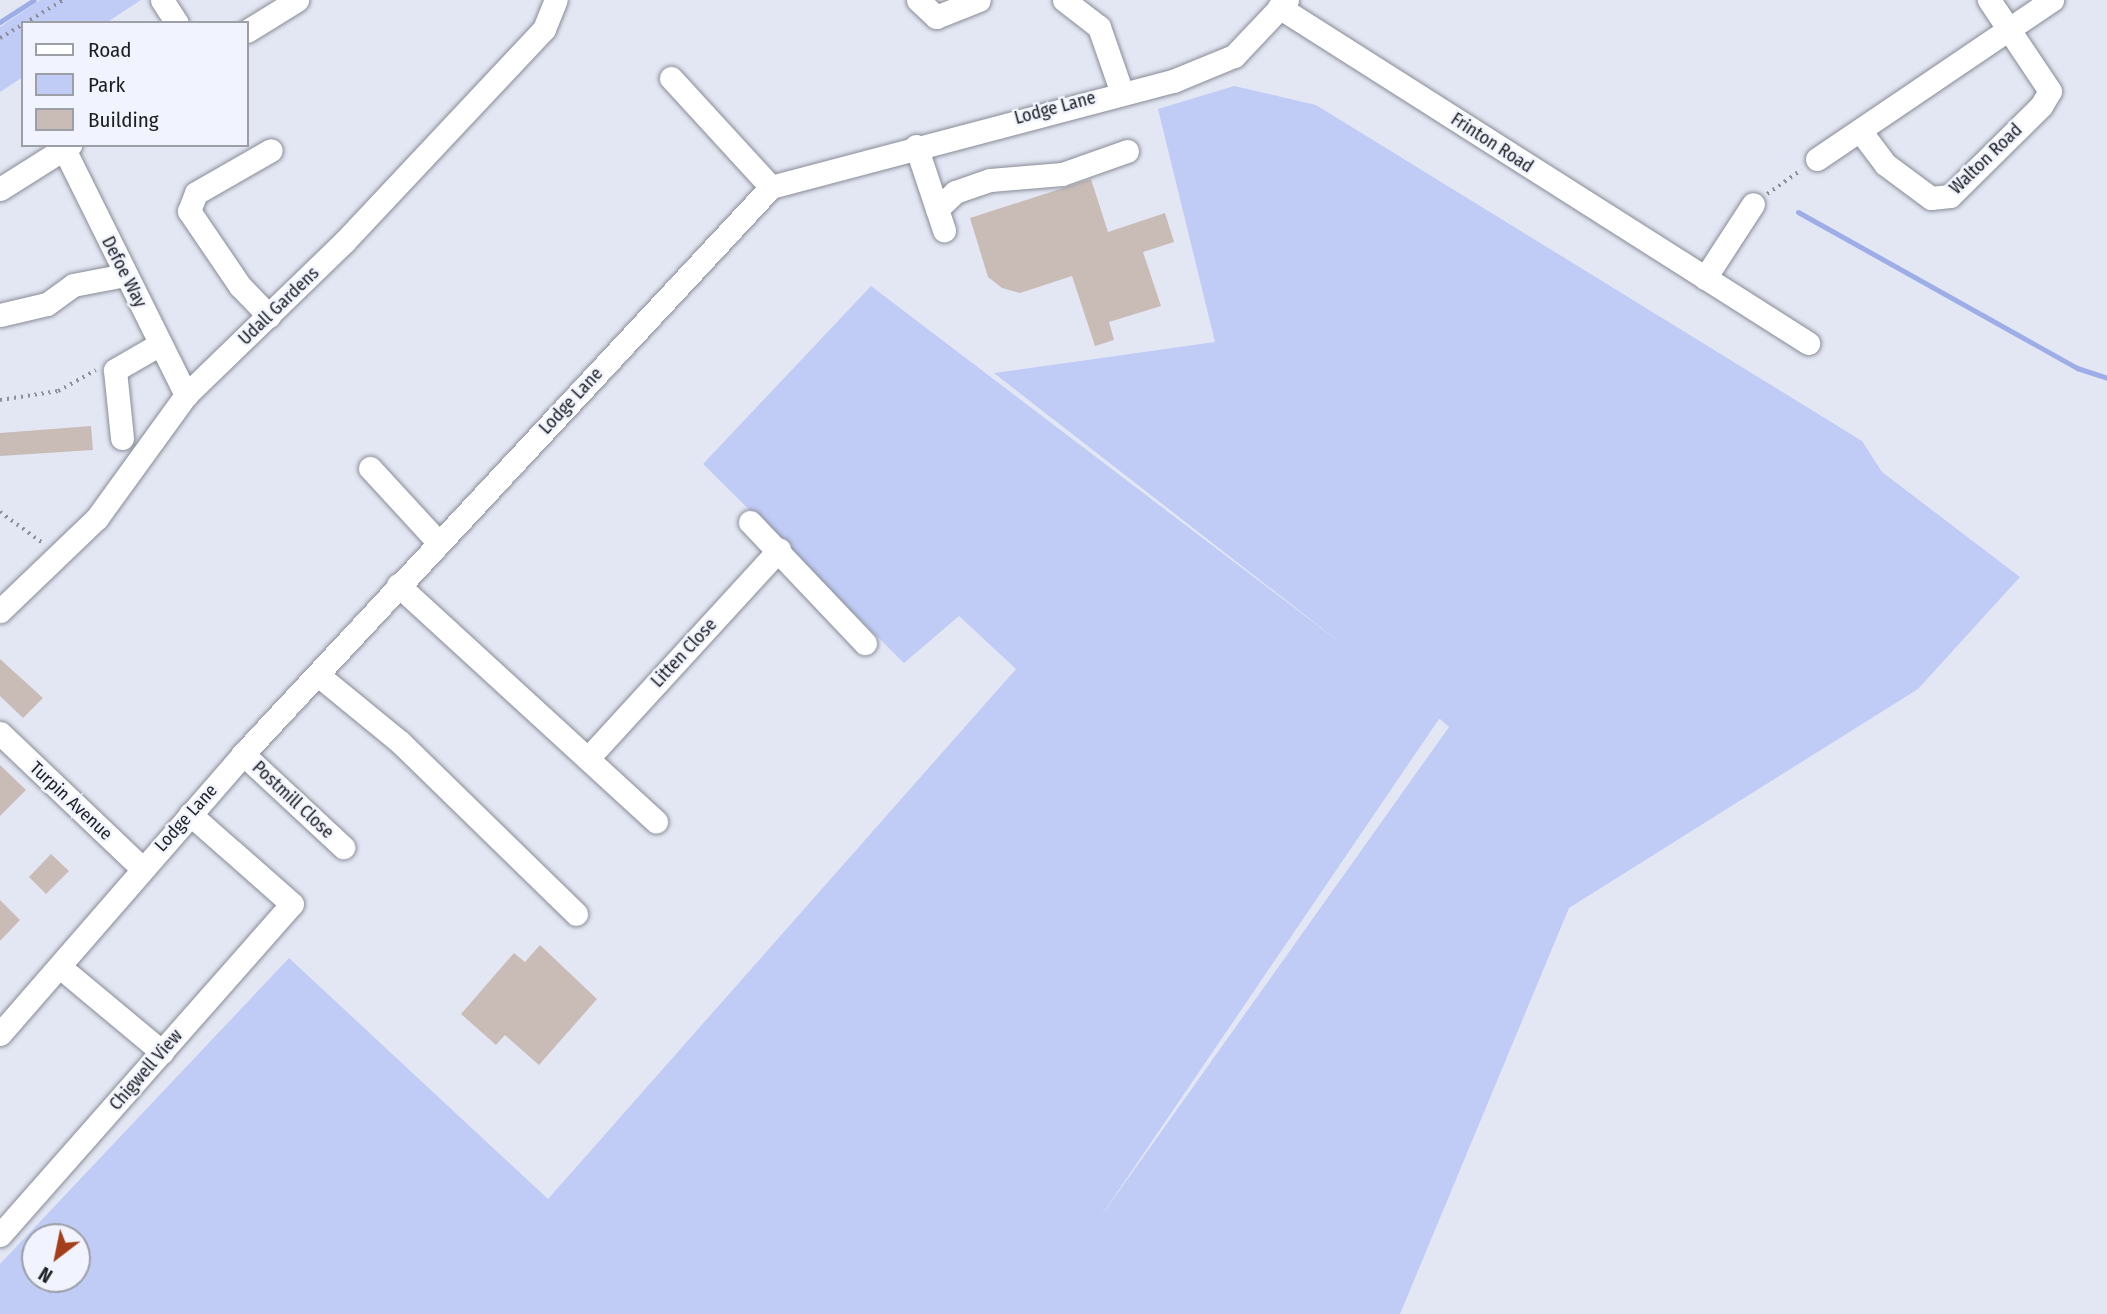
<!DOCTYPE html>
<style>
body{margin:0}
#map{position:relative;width:2107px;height:1314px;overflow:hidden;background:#e3e7f3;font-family:"Fira Sans Condensed",sans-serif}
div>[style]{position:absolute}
.green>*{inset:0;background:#c0ccf6}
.stream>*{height:5px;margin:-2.5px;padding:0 2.5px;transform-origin:2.5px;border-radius:2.5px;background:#9dade8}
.building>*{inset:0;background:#c9bcb7}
.path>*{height:3.5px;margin-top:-1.75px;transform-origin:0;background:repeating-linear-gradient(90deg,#8b8e96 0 2px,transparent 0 7px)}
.roads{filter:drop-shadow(0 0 2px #878b96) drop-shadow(0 0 2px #878b96)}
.minor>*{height:23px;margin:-11.5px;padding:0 11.5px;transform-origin:11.5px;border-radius:11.5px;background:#fff}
span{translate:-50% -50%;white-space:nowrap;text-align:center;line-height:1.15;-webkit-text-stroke:5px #f1f4fe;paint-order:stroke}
.street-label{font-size:18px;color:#1d1f23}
.legend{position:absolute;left:21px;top:21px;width:228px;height:126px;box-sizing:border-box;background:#f1f4fe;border:2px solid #9c9fa6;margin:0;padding:9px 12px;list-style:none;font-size:21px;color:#1d1f23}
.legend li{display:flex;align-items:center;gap:14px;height:35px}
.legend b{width:35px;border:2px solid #9c9fa6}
.north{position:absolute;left:21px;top:1223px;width:70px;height:70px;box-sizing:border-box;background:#f1f4fe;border:2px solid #9c9fa6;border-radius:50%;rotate:212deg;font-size:19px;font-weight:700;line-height:28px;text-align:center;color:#1d1f23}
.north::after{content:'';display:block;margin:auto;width:24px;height:32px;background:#a53e1a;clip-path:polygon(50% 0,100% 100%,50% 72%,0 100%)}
</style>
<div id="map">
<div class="green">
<div style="clip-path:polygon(40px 0,141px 0,106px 23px,23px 23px,23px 77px,0 92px,0 27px)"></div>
<div style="clip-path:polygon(evenodd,1234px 86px,1316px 105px,1862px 441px,1882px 472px,2020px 577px,1918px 689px,1569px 908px,1400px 1314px,0 1314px,0 1264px,289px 958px,548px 1199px,1016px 669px,959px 616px,904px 663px,703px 464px,871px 286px,1346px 647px,994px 373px,1215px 342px,1158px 109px,1234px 86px,1440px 719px,1449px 727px,1097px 1222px,1439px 719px,1440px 719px,1234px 86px,35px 1237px,77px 1237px,77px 1279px,35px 1279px,35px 1237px)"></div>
</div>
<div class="stream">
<div style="left:0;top:22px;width:40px;rotate:-32.9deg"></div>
<div style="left:1798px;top:212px;width:320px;rotate:29.2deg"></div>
<div style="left:2077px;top:368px;width:32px;rotate:18deg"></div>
</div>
<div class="building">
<div style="clip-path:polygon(1091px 179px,1108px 232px,1165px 213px,1174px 242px,1143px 252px,1161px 306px,1109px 322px,1114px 340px,1095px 346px,1072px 276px,1020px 293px,1002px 288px,988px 277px,970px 218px)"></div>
<div style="clip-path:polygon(91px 426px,93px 450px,0 456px,0 433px)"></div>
<div style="clip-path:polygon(0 659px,43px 698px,23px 718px,0 696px)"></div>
<div style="clip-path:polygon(0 765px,26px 790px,0 816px)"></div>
<div style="clip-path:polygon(51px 854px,69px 871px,46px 894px,29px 877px)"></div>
<div style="clip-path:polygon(0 900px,20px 920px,0 941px)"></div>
<div style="clip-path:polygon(540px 945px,597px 999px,539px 1065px,505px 1035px,496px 1045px,461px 1014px,514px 953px,525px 962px)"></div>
</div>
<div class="path">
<div style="left:0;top:38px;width:74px;rotate:-31.1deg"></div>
<div style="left:1767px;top:194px;width:42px;rotate:-35.2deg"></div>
<div style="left:0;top:400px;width:59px;rotate:-8.8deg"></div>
<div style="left:58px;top:391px;width:43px;rotate:-28.9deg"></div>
<div style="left:0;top:512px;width:54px;rotate:36deg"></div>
</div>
<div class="roads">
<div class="minor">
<div style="left:162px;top:0;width:27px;rotate:57deg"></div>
<div style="left:918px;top:0;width:25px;rotate:43deg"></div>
<div style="left:936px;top:17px;width:46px;rotate:-21.6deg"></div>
<div style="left:1064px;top:0;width:44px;rotate:37.6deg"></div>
<div style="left:1099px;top:27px;width:67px;rotate:70.8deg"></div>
<div style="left:1279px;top:7px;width:627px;rotate:32.42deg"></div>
<div style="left:247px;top:31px;width:59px;rotate:-31.8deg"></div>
<div style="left:671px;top:78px;width:148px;rotate:47.5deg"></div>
<div style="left:1861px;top:132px;width:40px;rotate:53deg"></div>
<div style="left:1885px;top:164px;width:57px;rotate:36.5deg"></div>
<div style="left:1931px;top:198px;width:19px;rotate:-6deg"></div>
<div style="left:1950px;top:196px;width:128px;rotate:-44.7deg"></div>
<div style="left:2041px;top:106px;width:17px;rotate:-59deg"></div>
<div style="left:2050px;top:91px;width:110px;rotate:-123.8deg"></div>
<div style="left:916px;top:146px;width:89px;rotate:71.6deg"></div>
<div style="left:64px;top:149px;width:275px;rotate:63.6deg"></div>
<div style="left:1817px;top:159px;width:284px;rotate:-34.1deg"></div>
<div style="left:0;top:189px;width:83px;rotate:-32.2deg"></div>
<div style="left:937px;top:209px;width:25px;rotate:-43deg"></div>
<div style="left:955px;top:192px;width:37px;rotate:-19deg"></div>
<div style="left:990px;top:180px;width:72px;rotate:-4.8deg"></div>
<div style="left:1062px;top:174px;width:69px;rotate:-19.5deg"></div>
<div style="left:1705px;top:278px;width:88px;rotate:-57deg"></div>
<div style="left:0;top:315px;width:48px;rotate:-13.2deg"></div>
<div style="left:47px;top:304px;width:32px;rotate:-36deg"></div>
<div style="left:73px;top:285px;width:53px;rotate:-10.9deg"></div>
<div style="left:269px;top:316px;width:42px;rotate:-134deg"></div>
<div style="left:240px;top:286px;width:91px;rotate:-124.2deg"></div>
<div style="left:189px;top:211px;width:19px;rotate:-69deg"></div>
<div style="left:196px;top:193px;width:86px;rotate:-29.8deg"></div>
<div style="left:122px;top:438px;width:68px;rotate:-95.9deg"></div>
<div style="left:115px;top:370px;width:52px;rotate:-30deg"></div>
<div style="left:370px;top:468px;width:102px;rotate:47.4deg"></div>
<div style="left:750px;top:522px;width:167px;rotate:46.5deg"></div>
<div style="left:398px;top:585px;width:350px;rotate:42.5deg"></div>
<div style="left:0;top:611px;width:134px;rotate:-43.8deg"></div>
<div style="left:97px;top:518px;width:152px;rotate:-54.1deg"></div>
<div style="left:186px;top:395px;width:220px;rotate:-44.1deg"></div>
<div style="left:344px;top:242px;width:292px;rotate:-46.8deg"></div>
<div style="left:544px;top:29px;width:31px;rotate:-68deg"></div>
<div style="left:318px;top:675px;width:106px;rotate:39.3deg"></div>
<div style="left:400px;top:742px;width:246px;rotate:44.3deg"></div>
<div style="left:0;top:733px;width:196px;rotate:43.6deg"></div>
<div style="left:243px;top:754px;width:137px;rotate:42.9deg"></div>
<div style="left:590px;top:756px;width:280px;rotate:-47.5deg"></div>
<div style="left:60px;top:967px;width:133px;rotate:39.8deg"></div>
<div style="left:0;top:1034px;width:371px;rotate:-49deg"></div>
<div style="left:243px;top:754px;width:775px;rotate:-47.04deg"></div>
<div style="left:771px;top:187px;width:416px;rotate:-14.8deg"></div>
<div style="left:1173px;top:81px;width:66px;rotate:-22.3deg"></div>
<div style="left:1234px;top:56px;width:77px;rotate:-46.6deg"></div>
<div style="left:0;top:1235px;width:441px;rotate:-48.6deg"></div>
<div style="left:292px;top:904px;width:136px;rotate:-138.6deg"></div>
</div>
</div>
<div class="street-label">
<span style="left:1055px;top:108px;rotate:-15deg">Lodge Lane</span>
<span style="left:1492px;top:143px;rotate:33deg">Frinton Road</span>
<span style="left:1986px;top:159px;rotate:-44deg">Walton Road</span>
<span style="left:124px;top:272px;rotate:63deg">Defoe Way</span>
<span style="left:279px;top:306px;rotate:-44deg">Udall Gardens</span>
<span style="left:571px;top:401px;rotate:-47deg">Lodge Lane</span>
<span style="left:684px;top:653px;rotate:-47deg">Litten Close</span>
<span style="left:293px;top:800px;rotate:43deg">Postmill Close</span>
<span style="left:71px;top:801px;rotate:43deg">Turpin Avenue</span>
<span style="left:186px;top:818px;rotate:-48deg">Lodge Lane</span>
<span style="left:146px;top:1070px;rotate:-49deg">Chigwell View</span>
</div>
<ul class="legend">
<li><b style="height:9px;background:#fff"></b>Road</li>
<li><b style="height:19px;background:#c0ccf6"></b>Park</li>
<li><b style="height:19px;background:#c9bcb7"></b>Building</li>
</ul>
<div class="north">N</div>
</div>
